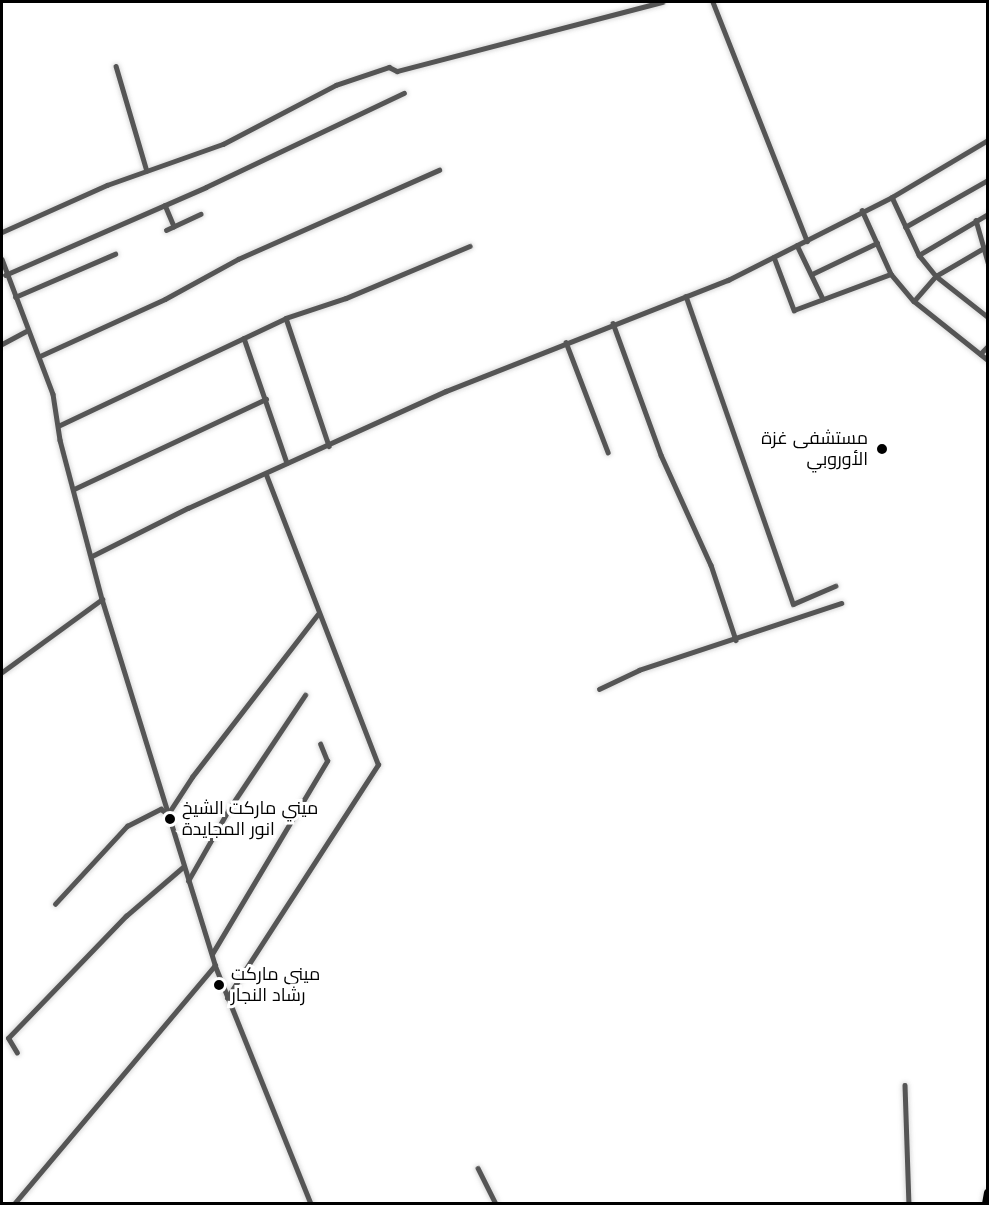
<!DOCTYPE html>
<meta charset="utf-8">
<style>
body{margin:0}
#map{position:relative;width:989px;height:1205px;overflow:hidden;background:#fff;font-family:Helvetica,Cairo,sans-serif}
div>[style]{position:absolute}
.roads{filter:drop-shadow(0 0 2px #dbdbdb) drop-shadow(0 0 2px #dbdbdb)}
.minor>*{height:4.5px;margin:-2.25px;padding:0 2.25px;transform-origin:2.25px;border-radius:2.25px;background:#555}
.tertiary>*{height:5px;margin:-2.5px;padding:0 2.5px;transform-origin:2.5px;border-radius:2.5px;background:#555}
.trunk>*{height:8px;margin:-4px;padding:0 4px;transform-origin:4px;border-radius:4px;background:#000}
.dots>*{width:16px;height:16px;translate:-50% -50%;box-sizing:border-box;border:3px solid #fff;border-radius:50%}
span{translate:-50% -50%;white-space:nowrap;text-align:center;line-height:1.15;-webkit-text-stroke:6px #fff;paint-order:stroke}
.poi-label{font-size:18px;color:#000}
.right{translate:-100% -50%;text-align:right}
.left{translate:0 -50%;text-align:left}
.frame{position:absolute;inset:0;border:3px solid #000;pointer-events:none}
</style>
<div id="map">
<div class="roads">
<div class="minor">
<div style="left:713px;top:2px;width:257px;rotate:68.5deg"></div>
<div style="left:116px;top:66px;width:109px;rotate:73.6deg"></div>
<div style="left:892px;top:197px;width:64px;rotate:65deg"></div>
<div style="left:919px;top:255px;width:27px;rotate:51deg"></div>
<div style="left:936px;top:276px;width:66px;rotate:38.3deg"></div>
<div style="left:165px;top:205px;width:23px;rotate:67deg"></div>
<div style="left:862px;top:210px;width:70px;rotate:65.6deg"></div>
<div style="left:891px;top:274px;width:35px;rotate:50deg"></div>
<div style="left:914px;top:301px;width:95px;rotate:38.6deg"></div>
<div style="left:976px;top:220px;width:44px;rotate:74.1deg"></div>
<div style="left:905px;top:227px;width:95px;rotate:-29.5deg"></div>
<div style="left:166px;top:230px;width:38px;rotate:-25deg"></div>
<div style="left:2px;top:232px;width:115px;rotate:-24.1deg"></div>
<div style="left:107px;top:185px;width:123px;rotate:-19.5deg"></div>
<div style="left:223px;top:144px;width:127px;rotate:-27.6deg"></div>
<div style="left:336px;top:85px;width:56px;rotate:-18.8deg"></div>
<div style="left:389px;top:67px;width:9px;rotate:27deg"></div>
<div style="left:397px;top:71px;width:274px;rotate:-14.6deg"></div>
<div style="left:797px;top:245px;width:60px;rotate:64.3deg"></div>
<div style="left:919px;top:255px;width:80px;rotate:-30.7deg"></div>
<div style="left:774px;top:257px;width:57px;rotate:69.3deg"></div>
<div style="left:794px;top:310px;width:103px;rotate:-20.4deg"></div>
<div style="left:2px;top:259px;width:144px;rotate:69.3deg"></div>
<div style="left:53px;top:394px;width:47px;rotate:81.3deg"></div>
<div style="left:60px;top:440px;width:164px;rotate:75.2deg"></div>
<div style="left:102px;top:599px;width:383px;rotate:72.8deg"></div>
<div style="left:215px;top:965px;width:258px;rotate:68.1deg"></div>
<div style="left:812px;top:274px;width:72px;rotate:-25.5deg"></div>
<div style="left:5px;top:275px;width:219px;rotate:-23.6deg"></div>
<div style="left:206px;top:187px;width:219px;rotate:-25.4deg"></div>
<div style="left:686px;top:296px;width:326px;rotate:70.8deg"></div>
<div style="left:793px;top:604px;width:46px;rotate:-23.2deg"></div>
<div style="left:15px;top:297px;width:109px;rotate:-23.3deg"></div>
<div style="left:914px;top:301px;width:33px;rotate:-49deg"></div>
<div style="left:936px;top:276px;width:56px;rotate:-30.3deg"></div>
<div style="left:286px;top:318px;width:135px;rotate:71.4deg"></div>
<div style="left:613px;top:323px;width:140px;rotate:70deg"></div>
<div style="left:661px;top:455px;width:121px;rotate:65.6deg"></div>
<div style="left:711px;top:565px;width:79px;rotate:71.6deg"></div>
<div style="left:244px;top:338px;width:132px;rotate:71deg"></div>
<div style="left:566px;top:342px;width:118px;rotate:69.1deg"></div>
<div style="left:2px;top:344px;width:27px;rotate:-28deg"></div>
<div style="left:980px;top:354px;width:11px;rotate:-45deg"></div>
<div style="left:40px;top:356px;width:137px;rotate:-24.5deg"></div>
<div style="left:165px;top:299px;width:83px;rotate:-28.7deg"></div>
<div style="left:238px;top:259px;width:220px;rotate:-23.9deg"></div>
<div style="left:58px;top:426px;width:252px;rotate:-25.3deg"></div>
<div style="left:286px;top:318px;width:63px;rotate:-18.4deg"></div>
<div style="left:346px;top:298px;width:134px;rotate:-22.8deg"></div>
<div style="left:74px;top:489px;width:212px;rotate:-25.1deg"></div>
<div style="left:92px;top:556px;width:107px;rotate:-26.6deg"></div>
<div style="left:188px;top:508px;width:283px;rotate:-24.4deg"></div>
<div style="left:446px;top:391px;width:303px;rotate:-21.5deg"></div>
<div style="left:728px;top:280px;width:184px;rotate:-26.8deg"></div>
<div style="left:892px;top:197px;width:112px;rotate:-30.7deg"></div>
<div style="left:599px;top:689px;width:44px;rotate:-25.4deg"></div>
<div style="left:639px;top:670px;width:213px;rotate:-18.3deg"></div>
<div style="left:188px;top:881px;width:83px;rotate:-60.3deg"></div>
<div style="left:229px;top:809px;width:137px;rotate:-56.3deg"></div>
<div style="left:55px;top:904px;width:106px;rotate:-47.3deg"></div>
<div style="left:127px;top:826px;width:38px;rotate:-27deg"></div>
<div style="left:161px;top:809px;width:9px;rotate:36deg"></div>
<div style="left:168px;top:814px;width:44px;rotate:-57deg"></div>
<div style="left:192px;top:777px;width:206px;rotate:-52.3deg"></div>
<div style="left:212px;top:954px;width:225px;rotate:-59.2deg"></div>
<div style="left:327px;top:761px;width:18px;rotate:-112deg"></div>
<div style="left:227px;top:998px;width:278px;rotate:-57.1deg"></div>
<div style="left:378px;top:765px;width:311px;rotate:-111.1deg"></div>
<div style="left:17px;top:1053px;width:17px;rotate:-121deg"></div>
<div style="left:8px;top:1038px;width:170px;rotate:-46deg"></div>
<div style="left:126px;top:916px;width:75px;rotate:-40.7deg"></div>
<div style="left:905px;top:1085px;width:119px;rotate:88.1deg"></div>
<div style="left:478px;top:1168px;width:40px;rotate:63.4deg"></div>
<div style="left:14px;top:1204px;width:312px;rotate:-49.9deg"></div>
</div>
<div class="tertiary">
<div style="left:2px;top:672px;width:124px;rotate:-36.1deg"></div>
</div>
<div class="trunk">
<div style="left:986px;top:1204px;width:11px;rotate:-80deg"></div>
</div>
</div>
<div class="dots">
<div style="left:882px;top:449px;background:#000"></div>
<div style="left:170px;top:819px;background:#000"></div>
<div style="left:219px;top:985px;background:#000"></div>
</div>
<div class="poi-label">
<span class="right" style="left:868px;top:449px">مستشفى غزة<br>الأوروبي</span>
<span class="left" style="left:182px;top:819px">ميني ماركت الشيخ<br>انور المجايدة</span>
<span class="left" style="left:231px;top:985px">ميني ماركت<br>رشاد النجار</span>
</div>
<div class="frame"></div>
</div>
